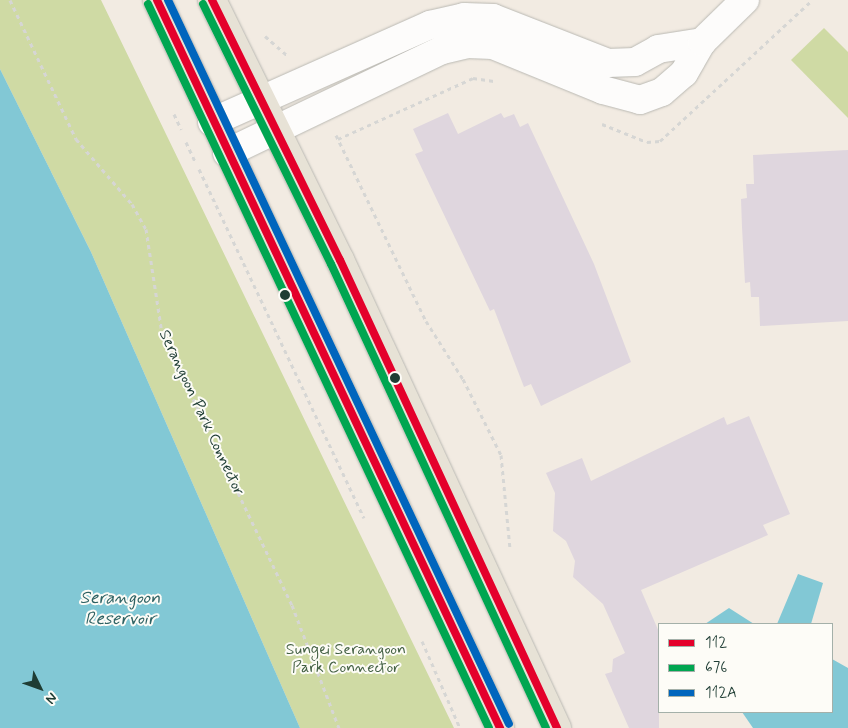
<!DOCTYPE html>
<style>
body{margin:0}
#map{position:relative;width:848px;height:728px;overflow:hidden;background:#f2ebe2;font-family:Mynerve,sans-serif}
div>[style]{position:absolute}
.green>*{inset:0;background:#cfdaa4}
.water>*{inset:0;background:#82c8d5}
.building>*{inset:0;background:#dfd6de}
.path>*{height:3px;margin-top:-1.5px;transform-origin:0;background:repeating-linear-gradient(90deg,#d6d6d4 0 4px,transparent 0 8px)}
.roads{filter:drop-shadow(0 0 1px #bab9b3) drop-shadow(0 0 1px #bab9b3)}
.minor>*{height:28px;margin:-14px;padding:0 14px;transform-origin:14px;border-radius:14px;background:#fdfcfb}
.major>*{height:28px;margin:-14px;padding:0 14px;transform-origin:14px;border-radius:14px;background:#e7e2d6}
.bus-1>*{height:8px;margin:-4px;padding:0 4px;transform-origin:4px;border-radius:4px;background:#e4002b}
.bus-2>*{height:8px;margin:-4px;padding:0 4px;transform-origin:4px;border-radius:4px;background:#00a651}
.bus-3>*{height:8px;margin:-4px;padding:0 4px;transform-origin:4px;border-radius:4px;background:#0065bd}
.dots>*{width:14px;height:14px;translate:-50% -50%;box-sizing:border-box;border:2px solid #fdfcf7;border-radius:50%}
span{translate:-50% -50%;white-space:nowrap;text-align:center;line-height:1.15;-webkit-text-stroke:4px #fdfcf7;paint-order:stroke}
.street-label{font-size:16px;color:#1f3d34}
.park-label{font-size:16px;color:#446144}
.water-label{font-size:18px;color:#2e6263;font-style:italic}
.legend{position:absolute;left:658px;top:623px;width:175px;height:90px;box-sizing:border-box;background:#fdfcf7;border:1px solid #a4b0a9;margin:0;padding:6px 9px;list-style:none;font-size:15px;color:#1f3d34}
.legend li{display:flex;align-items:center;gap:10px;height:25px}
.legend b{width:25px;border:1px solid #a4b0a9}
.north{position:absolute;left:15px;top:663px;width:50px;height:50px;-webkit-text-stroke:4px #fdfcf7;paint-order:stroke;rotate:132deg;font-size:14px;font-weight:700;line-height:20px;text-align:center;color:#1f3d34}
.north::after{content:'';display:block;margin:auto;width:18px;height:22px;background:#1f3d34;clip-path:polygon(50% 0,100% 100%,50% 72%,0 100%)}
</style>
<div id="map">
<div class="green">
<div style="clip-path:polygon(0 0,101px 0,454px 728px,300px 728px,91px 252px,0 69px)"></div>
<div style="clip-path:polygon(824px 28px,848px 52px,848px 118px,791px 60px)"></div>
</div>
<div class="water">
<div style="clip-path:polygon(0 69px,91px 252px,300px 728px,0 728px)"></div>
<div style="clip-path:polygon(798px 574px,823px 583px,811px 624px,777px 624px)"></div>
<div style="clip-path:polygon(729px 608px,754px 624px,705px 624px)"></div>
<div style="clip-path:polygon(832px 659px,848px 668px,848px 728px,753px 728px,742px 712px,832px 712px)"></div>
</div>
<div class="building">
<div style="clip-path:polygon(448px 113px,458px 134px,501px 113px,504px 118px,514px 114px,520px 127px,528px 123px,594px 264px,631px 362px,541px 406px,531px 384px,524px 387px,494px 309px,490px 311px,415px 154px,423px 151px,413px 129px)"></div>
<div style="clip-path:polygon(848px 150px,848px 321px,760px 326px,759px 297px,751px 297px,750px 282px,745px 283px,742px 227px,741px 199px,747px 198px,746px 184px,754px 184px,753px 155px)"></div>
<div style="clip-path:polygon(749px 416px,790px 514px,763px 525px,768px 535px,641px 590px,659px 632px,659px 728px,629px 728px,605px 674px,612px 672px,613px 659px,625px 653px,603px 604px,573px 577px,575px 561px,566px 541px,553px 531px,555px 493px,546px 473px,582px 458px,591px 481px,724px 417px,727px 425px)"></div>
</div>
<div class="path">
<div style="left:10px;top:0;width:154px;rotate:64.6deg"></div>
<div style="left:76px;top:139px;width:86px;rotate:49.3deg"></div>
<div style="left:132px;top:204px;width:29px;rotate:61deg"></div>
<div style="left:146px;top:229px;width:106px;rotate:81.3deg"></div>
<div style="left:162px;top:334px;width:301px;rotate:64.4deg"></div>
<div style="left:292px;top:605px;width:132px;rotate:69.1deg"></div>
<div style="left:265px;top:36px;width:29px;rotate:41deg"></div>
<div style="left:174px;top:114px;width:17px;rotate:65deg"></div>
<div style="left:602px;top:124px;width:48px;rotate:21.8deg"></div>
<div style="left:647px;top:142px;width:13px;rotate:-4deg"></div>
<div style="left:660px;top:141px;width:207px;rotate:-42.8deg"></div>
<div style="left:336px;top:135px;width:207px;rotate:64.2deg"></div>
<div style="left:426px;top:321px;width:69px;rotate:57.5deg"></div>
<div style="left:463px;top:379px;width:85px;rotate:63.4deg"></div>
<div style="left:501px;top:455px;width:94px;rotate:84.5deg"></div>
<div style="left:338px;top:139px;width:148px;rotate:-24.3deg"></div>
<div style="left:473px;top:78px;width:21px;rotate:8deg"></div>
<div style="left:186px;top:142px;width:23px;rotate:65deg"></div>
<div style="left:199px;top:169px;width:386px;rotate:64.7deg"></div>
<div style="left:422px;top:641px;width:95px;rotate:66.4deg"></div>
</div>
<div class="roads">
<div class="minor">
<div style="left:212px;top:122px;width:239px;rotate:-24deg"></div>
<div style="left:430px;top:25px;width:35px;rotate:-13deg"></div>
<div style="left:464px;top:17px;width:29px;rotate:2deg"></div>
<div style="left:493px;top:18px;width:123px;rotate:21.4deg"></div>
<div style="left:608px;top:63px;width:27px;rotate:-2deg"></div>
<div style="left:635px;top:62px;width:26px;rotate:-29deg"></div>
<div style="left:658px;top:49px;width:45px;rotate:-9deg"></div>
<div style="left:227px;top:153px;width:238px;rotate:-25.6deg"></div>
<div style="left:442px;top:50px;width:26px;rotate:-13deg"></div>
<div style="left:467px;top:44px;width:26px;rotate:2deg"></div>
<div style="left:493px;top:45px;width:119px;rotate:22.2deg"></div>
<div style="left:603px;top:90px;width:38px;rotate:15deg"></div>
<div style="left:640px;top:100px;width:23px;rotate:-20deg"></div>
<div style="left:662px;top:92px;width:29px;rotate:-41deg"></div>
<div style="left:684px;top:73px;width:36px;rotate:-60deg"></div>
<div style="left:702px;top:42px;width:60px;rotate:-44.3deg"></div>
</div>
<div class="major">
<div style="left:157px;top:0;width:805px;rotate:64.77deg"></div>
<div style="left:212px;top:0;width:290px;rotate:63.8deg"></div>
<div style="left:340px;top:260px;width:516px;rotate:65.12deg"></div>
</div>
</div>
<div class="bus-1">
<div style="left:157px;top:0;width:805px;rotate:64.77deg"></div>
<div style="left:212px;top:0;width:290px;rotate:63.8deg"></div>
<div style="left:340px;top:260px;width:516px;rotate:65.12deg"></div>
</div>
<div class="bus-2">
<div style="left:148px;top:4px;width:800px;rotate:64.78deg"></div>
<div style="left:203px;top:4px;width:290px;rotate:63.8deg"></div>
<div style="left:331px;top:264px;width:511px;rotate:65.14deg"></div>
</div>
<div class="bus-3">
<div style="left:168px;top:0;width:800px;rotate:64.78deg"></div>
</div>
<div class="dots">
<div style="left:285px;top:295px;background:#1f3d34"></div>
<div style="left:395px;top:378px;background:#1f3d34"></div>
</div>
<div class="street-label">
<span style="left:201px;top:413px;rotate:65deg">Serangoon Park Connector</span>
</div>
<div class="park-label">
<span style="left:346px;top:659px">Sungei Serangoon<br>Park Connector</span>
</div>
<div class="water-label">
<span style="left:120px;top:609px">Serangoon<br>Reservoir</span>
</div>
<ul class="legend">
<li><b style="height:6px;background:#e4002b"></b>112</li>
<li><b style="height:6px;background:#00a651"></b>676</li>
<li><b style="height:6px;background:#0065bd"></b>112A</li>
</ul>
<div class="north">N</div>
</div>
